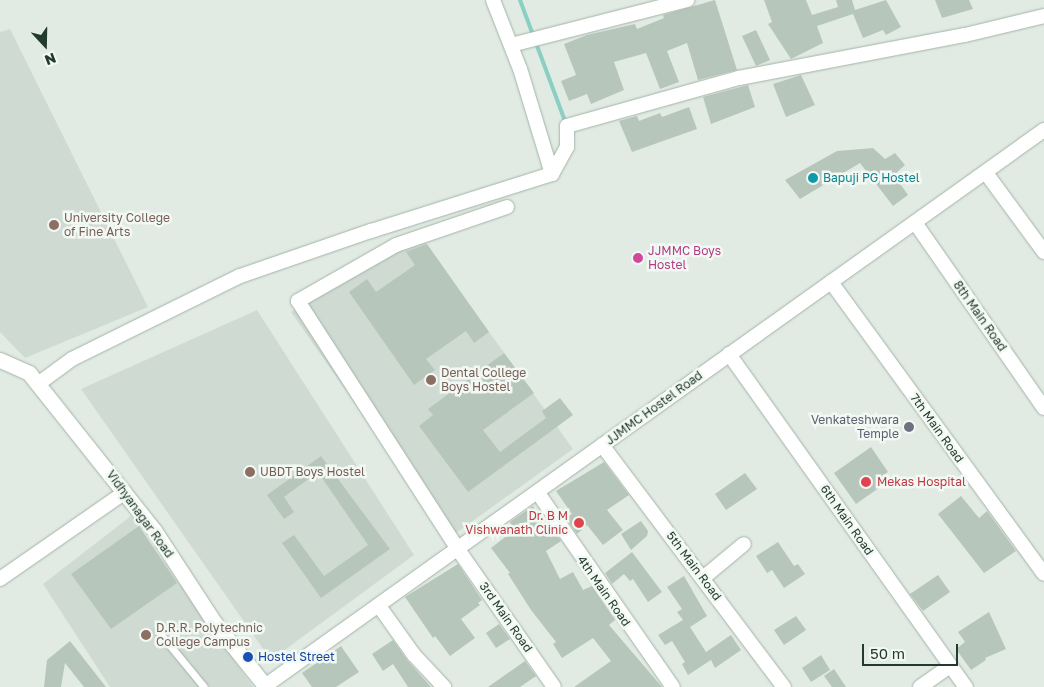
<!DOCTYPE html>
<style>
body{margin:0}
#map{position:relative;width:1044px;height:687px;overflow:hidden;background:#e1ebe3;font-family:"Golos Text",sans-serif}
div>[style]{position:absolute}
.built>*{inset:0;background:#cfdbd2}
.stream>*{height:4px;margin:-2px;padding:0 2px;transform-origin:2px;border-radius:2px;background:#8bcfc3}
.building>*{inset:0;background:#b7c6bb}
.roads{filter:drop-shadow(0 0 1px #a4b3a8) drop-shadow(0 0 1px #a4b3a8)}
.lane>*{height:7px;margin:-3.5px;padding:0 3.5px;transform-origin:3.5px;border-radius:3.5px;background:#fff}
.street>*{height:14px;margin:-7px;padding:0 7px;transform-origin:7px;border-radius:7px;background:#fff}
.secondary>*{height:15px;margin:-7.5px;padding:0 7.5px;transform-origin:7.5px;border-radius:7.5px;background:#fff}
.dots>*{width:14px;height:14px;translate:-50% -50%;box-sizing:border-box;border:2px solid #f2f8f3;border-radius:50%}
span{translate:-50% -50%;white-space:nowrap;text-align:center;line-height:1.15;-webkit-text-stroke:5px #f2f8f3;paint-order:stroke}
.culture-label{font-size:12px;color:#0d838f}
.left{translate:0 -50%;text-align:left}
.education-label{font-size:12px;color:#785e54}
.hotel-label{font-size:12px;color:#b23c85}
.street-label{font-size:12px;color:#223b2c}
.worship-label{font-size:12px;color:#5b616d}
.right{translate:-100% -50%;text-align:right}
.health-label{font-size:12px;color:#be3a42}
.transit-label{font-size:12px;color:#164399}
.north{position:absolute;left:20px;top:20px;width:50px;height:50px;-webkit-text-stroke:4px #f2f8f3;paint-order:stroke;rotate:159deg;font-size:14px;font-weight:700;line-height:20px;text-align:center;color:#223b2c}
.north::after{content:'';display:block;margin:auto;width:18px;height:22px;background:#223b2c;clip-path:polygon(50% 0,100% 100%,50% 72%,0 100%)}
.scale{position:absolute;left:862px;top:644px;width:96px;height:22px;box-sizing:border-box;border:2px solid #223b2c;border-top:0;padding-left:6px;font-size:15px;line-height:18px;white-space:nowrap;color:#223b2c;-webkit-text-stroke:4px #f2f8f3;paint-order:stroke}
</style>
<div id="map">
<div class="built">
<div style="clip-path:polygon(10px 29px,148px 307px,25px 358px,0 332px,0 32px)"></div>
<div style="clip-path:polygon(416px 230px,573px 449px,449px 538px,291px 312px)"></div>
<div style="clip-path:polygon(257px 310px,414px 555px,271px 660px,81px 389px)"></div>
<div style="clip-path:polygon(131px 516px,253px 687px,110px 687px,43px 584px)"></div>
</div>
<div class="stream">
<div style="left:520px;top:0;width:132px;rotate:69.6deg"></div>
</div>
<div class="building">
<div style="clip-path:polygon(715px 0,737px 70px,698px 80px,687px 43px,667px 51px,679px 82px,660px 89px,646px 53px,614px 62px,624px 90px,591px 104px,587px 94px,569px 101px,561px 81px,576px 75px,564px 44px,587px 35px,635px 24px,637px 29px,664px 18px,663px 15px)"></div>
<div style="clip-path:polygon(764px 0,806px 0,812px 15px,838px 7px,836px 0,852px 0,855px 10px,886px 0,901px 27px,886px 35px,883px 30px,863px 38px,853px 14px,817px 26px,823px 43px,791px 59px,768px 24px,772px 22px)"></div>
<div style="clip-path:polygon(935px 0,969px 0,973px 9px,942px 18px)"></div>
<div style="clip-path:polygon(756px 30px,770px 60px,756px 66px,742px 36px)"></div>
<div style="clip-path:polygon(801px 75px,815px 105px,786px 117px,773px 84px)"></div>
<div style="clip-path:polygon(748px 85px,755px 107px,711px 124px,703px 97px)"></div>
<div style="clip-path:polygon(689px 107px,697px 129px,632px 152px,619px 121px,637px 116px,639px 121px,660px 113px,662px 117px)"></div>
<div style="clip-path:polygon(873px 148px,885px 159px,895px 153px,905px 165px,894px 175px,908px 195px,893px 206px,860px 163px,800px 199px,785px 180px,837px 151px)"></div>
<div style="clip-path:polygon(427px 244px,489px 332px,474px 343px,466px 331px,426px 359px,435px 370px,414px 385px,349px 292px,367px 279px,376px 292px,415px 265px,406px 252px)"></div>
<div style="clip-path:polygon(504px 353px,534px 393px,483px 430px,500px 452px,546px 418px,542px 411px,560px 398px,573px 415px,468px 492px,419px 426px,433px 415px,428px 409px)"></div>
<div style="clip-path:polygon(871px 447px,888px 472px,882px 476px,886px 483px,856px 504px,834px 473px)"></div>
<div style="clip-path:polygon(321px 456px,390px 549px,321px 598px,282px 543px,294px 535px,324px 576px,368px 545px,318px 472px,284px 497px,294px 512px,284px 519px,267px 495px)"></div>
<div style="clip-path:polygon(604px 462px,629px 495px,607px 510px,623px 530px,603px 545px,587px 525px,577px 534px,566px 518px,572px 514px,556px 491px)"></div>
<div style="clip-path:polygon(745px 473px,757px 489px,726px 510px,715px 494px)"></div>
<div style="clip-path:polygon(961px 496px,979px 518px,987px 511px,1016px 551px,984px 573px,938px 514px)"></div>
<div style="clip-path:polygon(533px 506px,543px 526px,548px 523px,561px 541px,546px 551px,560px 579px,573px 572px,583px 590px,592px 586px,615px 620px,609px 625px,662px 687px,574px 687px,611px 661px,593px 638px,562px 658px,553px 644px,556px 642px,531px 610px,508px 574px,510px 573px,491px 548px,514px 530px,510px 522px)"></div>
<div style="clip-path:polygon(641px 521px,648px 531px,647px 536px,631px 550px,621px 534px)"></div>
<div style="clip-path:polygon(139px 526px,177px 583px,111px 629px,71px 574px)"></div>
<div style="clip-path:polygon(778px 542px,794px 566px,798px 564px,805px 574px,784px 588px,772px 570px,767px 573px,756px 556px)"></div>
<div style="clip-path:polygon(632px 552px,662px 592px,648px 602px,633px 579px,630px 581px,624px 574px,612px 584px,605px 573px)"></div>
<div style="clip-path:polygon(458px 564px,482px 600px,478px 603px,480px 605px,461px 619px,475px 638px,450px 656px,435px 636px,433px 638px,405px 597px)"></div>
<div style="clip-path:polygon(938px 575px,950px 592px,923px 611px,910px 594px)"></div>
<div style="clip-path:polygon(684px 576px,707px 616px,690px 627px,706px 652px,731px 635px,741px 650px,715px 668px,711px 660px,688px 675px,682px 664px,685px 662px,672px 641px,665px 645px,658px 635px,683px 620px,677px 612px,682px 609px,667px 587px)"></div>
<div style="clip-path:polygon(989px 612px,1006px 649px,985px 658px,986px 660px,971px 670px,956px 649px,965px 642px,958px 632px)"></div>
<div style="clip-path:polygon(796px 616px,806px 630px,784px 645px,774px 630px)"></div>
<div style="clip-path:polygon(499px 624px,510px 639px,496px 648px,486px 633px)"></div>
<div style="clip-path:polygon(393px 640px,407px 660px,431px 687px,408px 687px,393px 664px,383px 671px,372px 654px)"></div>
<div style="clip-path:polygon(70px 641px,106px 687px,84px 687px,65px 663px,61px 687px,44px 687px,47px 660px)"></div>
<div style="clip-path:polygon(341px 646px,359px 672px,336px 687px,312px 687px,302px 673px)"></div>
<div style="clip-path:polygon(821px 655px,830px 670px,811px 682px,802px 668px)"></div>
<div style="clip-path:polygon(525px 661px,536px 676px,520px 687px,488px 687px)"></div>
<div style="clip-path:polygon(834px 669px,846px 687px,832px 687px,824px 676px)"></div>
</div>
<div class="roads">
<div class="lane">
<div style="left:158px;top:631px;width:72px;rotate:50.6deg"></div>
</div>
<div class="street">
<div style="left:511px;top:45px;width:182px;rotate:-14.3deg"></div>
<div style="left:986px;top:173px;width:98px;rotate:53.7deg"></div>
<div style="left:552px;top:174px;width:31px;rotate:-61deg"></div>
<div style="left:567px;top:147px;width:21px;rotate:-90deg"></div>
<div style="left:567px;top:126px;width:179px;rotate:-15.6deg"></div>
<div style="left:739px;top:78px;width:230px;rotate:-10.8deg"></div>
<div style="left:965px;top:35px;width:81px;rotate:-13.5deg"></div>
<div style="left:507px;top:207px;width:117px;rotate:161.1deg"></div>
<div style="left:396px;top:245px;width:113px;rotate:150.3deg"></div>
<div style="left:298px;top:301px;width:294px;rotate:57.2deg"></div>
<div style="left:457px;top:548px;width:169px;rotate:55.1deg"></div>
<div style="left:916px;top:224px;width:224px;rotate:55.2deg"></div>
<div style="left:831px;top:282px;width:361px;rotate:53.9deg"></div>
<div style="left:729px;top:354px;width:409px;rotate:54.6deg"></div>
<div style="left:38px;top:384px;width:42px;rotate:-36.3deg"></div>
<div style="left:72px;top:359px;width:187px;rotate:-26.3deg"></div>
<div style="left:240px;top:276px;width:139px;rotate:-19deg"></div>
<div style="left:371px;top:231px;width:190px;rotate:-17.5deg"></div>
<div style="left:552px;top:174px;width:110px;rotate:-106.9deg"></div>
<div style="left:520px;top:69px;width:74px;rotate:-111.4deg"></div>
<div style="left:602px;top:445px;width:303px;rotate:53.1deg"></div>
<div style="left:538px;top:493px;width:236px;rotate:55.2deg"></div>
<div style="left:703px;top:578px;width:53px;rotate:-39.7deg"></div>
<div style="left:0;top:579px;width:152px;rotate:-34.8deg"></div>
<div style="left:379px;top:606px;width:60px;rotate:54.5deg"></div>
<div style="left:414px;top:655px;width:44px;rotate:46.8deg"></div>
<div style="left:265px;top:686px;width:957px;rotate:-35.52deg"></div>
<div style="left:920px;top:687px;width:37px;rotate:-35deg"></div>
</div>
<div class="secondary">
<div style="left:0;top:360px;width:32px;rotate:24deg"></div>
<div style="left:29px;top:373px;width:201px;rotate:51.5deg"></div>
<div style="left:154px;top:530px;width:110px;rotate:56.9deg"></div>
<div style="left:214px;top:622px;width:83px;rotate:51.3deg"></div>
</div>
</div>
<div class="dots">
<div style="left:813px;top:178px;background:#0f9aa8"></div>
<div style="left:54px;top:225px;background:#8d6e63"></div>
<div style="left:638px;top:258px;background:#d1479c"></div>
<div style="left:431px;top:380px;background:#8d6e63"></div>
<div style="left:909px;top:427px;background:#6b7280"></div>
<div style="left:250px;top:472px;background:#8d6e63"></div>
<div style="left:866px;top:482px;background:#e0444e"></div>
<div style="left:579px;top:523px;background:#e0444e"></div>
<div style="left:146px;top:635px;background:#8d6e63"></div>
<div style="left:248px;top:657px;background:#1a4fb4"></div>
</div>
<div class="culture-label">
<span class="left" style="left:823px;top:178px">Bapuji PG Hostel</span>
</div>
<div class="education-label">
<span class="left" style="left:64px;top:225px">University College<br>of Fine Arts</span>
<span class="left" style="left:441px;top:380px">Dental College<br>Boys Hostel</span>
<span class="left" style="left:260px;top:472px">UBDT Boys Hostel</span>
<span class="left" style="left:156px;top:635px">D.R.R. Polytechnic<br>College Campus</span>
</div>
<div class="hotel-label">
<span class="left" style="left:648px;top:258px">JJMMC Boys<br>Hostel</span>
</div>
<div class="street-label">
<span style="left:980px;top:316px;rotate:55deg">8th Main Road</span>
<span style="left:654px;top:408px;rotate:-36deg">JJMMC Hostel Road</span>
<span style="left:937px;top:428px;rotate:54deg">7th Main Road</span>
<span style="left:140px;top:514px;rotate:54deg">Vidhyanagar Road</span>
<span style="left:847px;top:520px;rotate:55deg">6th Main Road</span>
<span style="left:694px;top:566px;rotate:53deg">5th Main Road</span>
<span style="left:604px;top:591px;rotate:55deg">4th Main Road</span>
<span style="left:506px;top:617px;rotate:55deg">3rd Main Road</span>
</div>
<div class="worship-label">
<span class="right" style="left:899px;top:427px">Venkateshwara<br>Temple</span>
</div>
<div class="health-label">
<span class="left" style="left:877px;top:482px">Mekas Hospital</span>
<span class="right" style="left:568px;top:523px">Dr. B M<br>Vishwanath Clinic</span>
</div>
<div class="transit-label">
<span class="left" style="left:258px;top:657px">Hostel Street</span>
</div>
<div class="north">N</div>
<div class="scale">50 m</div>
</div>
